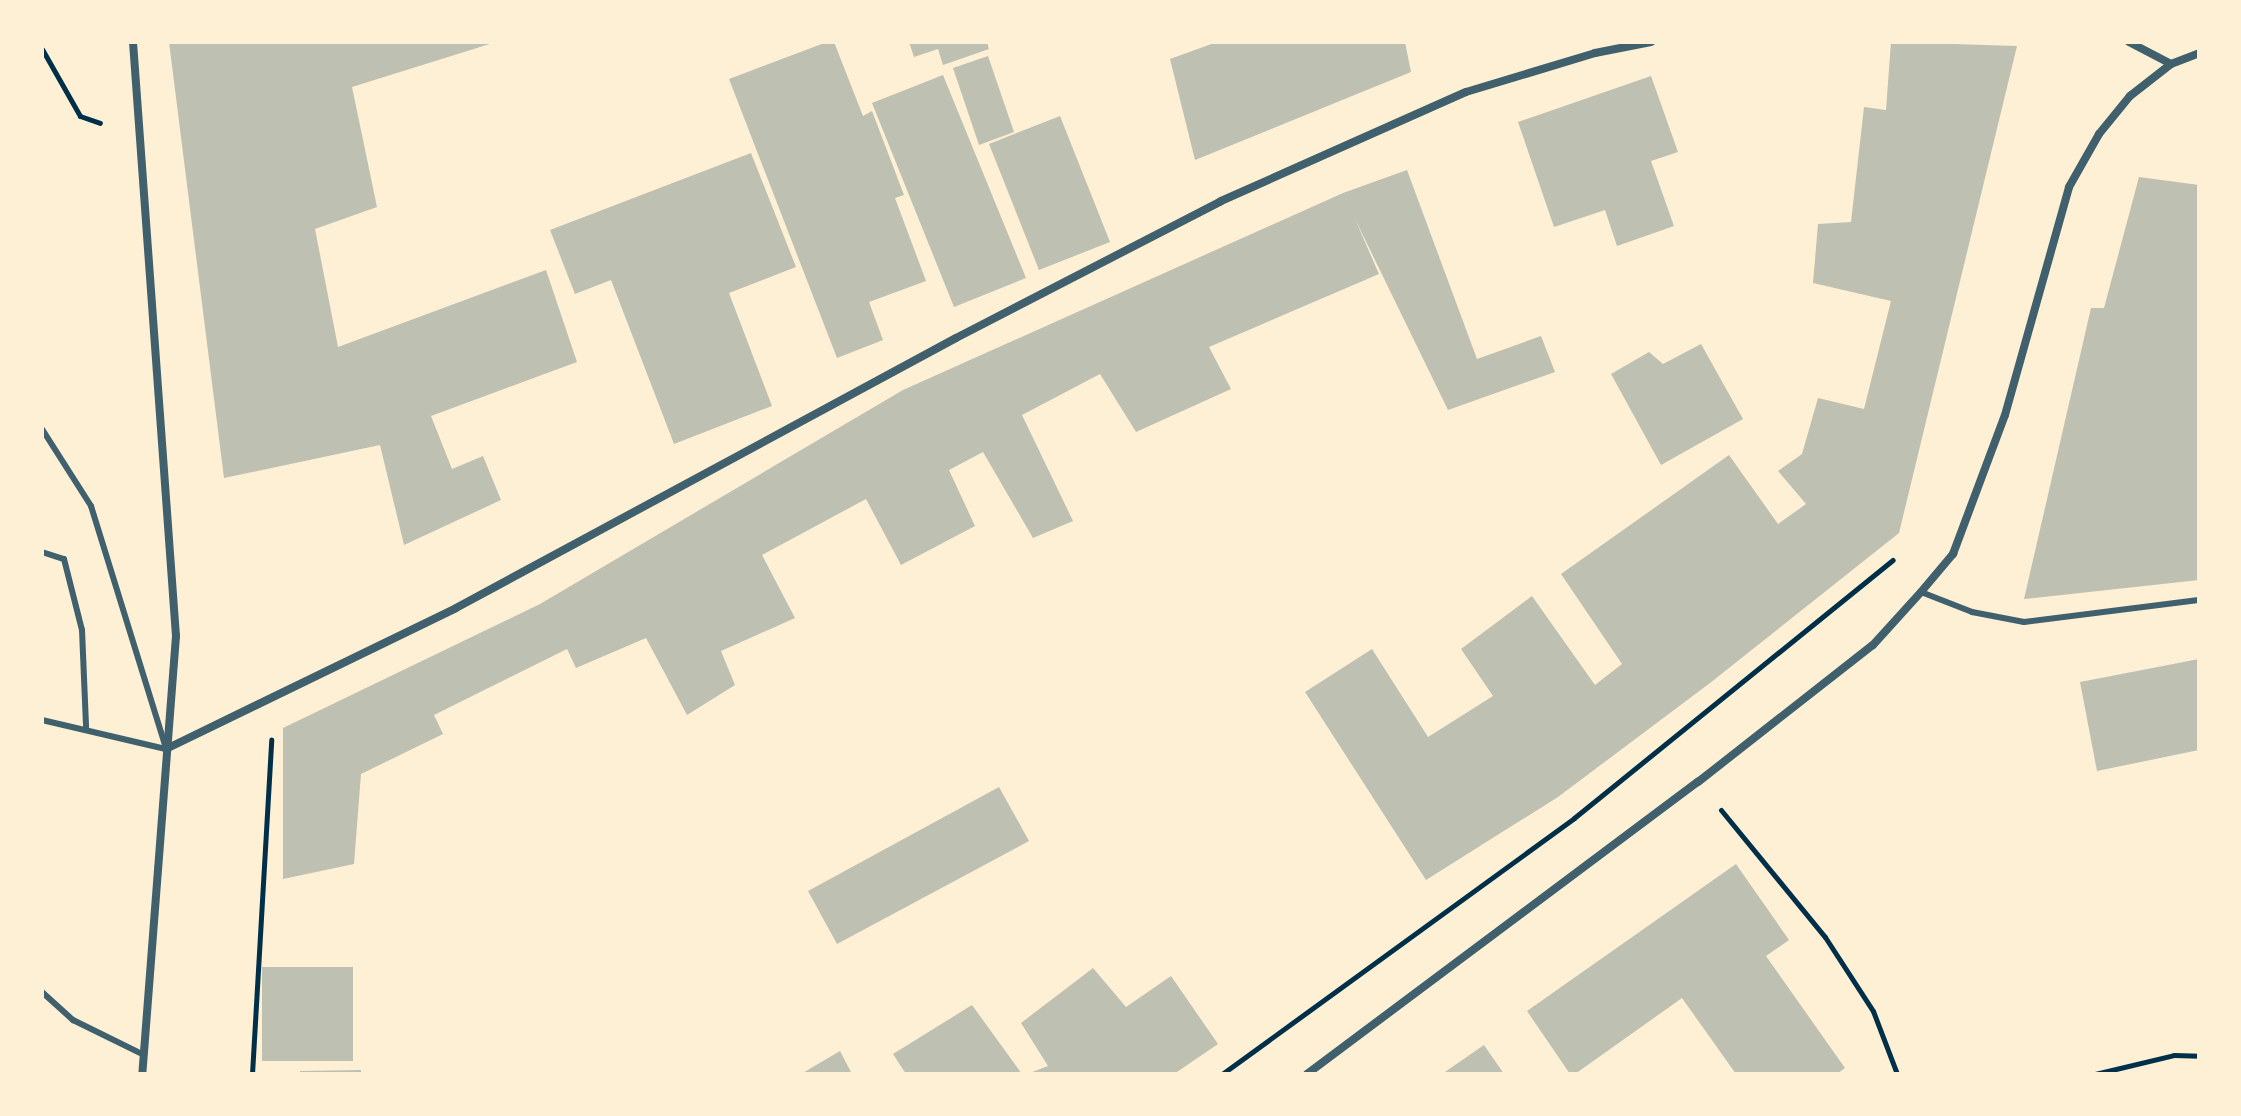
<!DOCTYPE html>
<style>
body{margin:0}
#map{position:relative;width:2241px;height:1116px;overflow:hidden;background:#fdf0d5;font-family:"Fira Sans Condensed",sans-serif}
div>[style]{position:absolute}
.building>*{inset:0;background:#bec0b2}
.path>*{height:5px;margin:-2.5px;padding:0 2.5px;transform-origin:2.5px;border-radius:2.5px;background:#003049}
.service>*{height:6px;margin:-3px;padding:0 3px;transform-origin:3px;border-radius:3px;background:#3f606c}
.minor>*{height:8px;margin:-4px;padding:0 4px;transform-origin:4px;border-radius:4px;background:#3f606c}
span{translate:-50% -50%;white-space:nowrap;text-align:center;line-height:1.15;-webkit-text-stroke:6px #fdf0d5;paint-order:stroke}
.frame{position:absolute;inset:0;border:44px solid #fdf0d5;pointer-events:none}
</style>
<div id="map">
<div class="building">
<div style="clip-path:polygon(169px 42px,496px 42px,352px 87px,377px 207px,315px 229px,338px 347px,546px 270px,577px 362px,431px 416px,452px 469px,483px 456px,501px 500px,404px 545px,380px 445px,224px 478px)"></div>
<div style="clip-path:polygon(827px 42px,834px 42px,863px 116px,872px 111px,904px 195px,895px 198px,926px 281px,869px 302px,883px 340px,837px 358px,729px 79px)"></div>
<div style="clip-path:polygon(909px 42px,987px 42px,989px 49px,943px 65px,938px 49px,914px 57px)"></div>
<div style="clip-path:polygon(1217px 42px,1405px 42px,1411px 72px,1195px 160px,1170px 59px)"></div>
<div style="clip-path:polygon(1891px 42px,2017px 46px,1899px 533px,1710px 683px,1558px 797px,1426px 880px,1305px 692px,1372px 649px,1428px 737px,1493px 696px,1461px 649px,1532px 596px,1595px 685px,1622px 664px,1561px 574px,1729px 455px,1778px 524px,1806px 504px,1778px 471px,1802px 454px,1818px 398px,1864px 409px,1891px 301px,1813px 283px,1818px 224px,1851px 222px,1864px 107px,1886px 110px)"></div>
<div style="clip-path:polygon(988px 56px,1014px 132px,979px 145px,953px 68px)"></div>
<div style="clip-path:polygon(943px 75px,1026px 278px,954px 307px,872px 103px)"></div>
<div style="clip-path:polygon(1651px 76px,1678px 152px,1651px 161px,1674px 226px,1617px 246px,1605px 210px,1554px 227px,1518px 122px)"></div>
<div style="clip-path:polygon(1060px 116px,1110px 242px,1039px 270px,989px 144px)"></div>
<div style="clip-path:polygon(751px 153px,796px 267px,729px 293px,772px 406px,674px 444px,611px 280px,575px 294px,550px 230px)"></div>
<div style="clip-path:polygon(1407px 170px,1477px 359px,1541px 336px,1555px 372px,1448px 410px,1355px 219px,1379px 274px,1209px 347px,1231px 389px,1136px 432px,1100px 374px,1022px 415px,1073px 521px,1033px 538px,983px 452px,949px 470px,975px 526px,901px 565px,866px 499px,762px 555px,795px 618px,721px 651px,735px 685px,687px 715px,646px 638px,576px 668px,567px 649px,434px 715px,443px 734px,361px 774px,354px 864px,283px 879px,283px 728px,540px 604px,903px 390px,1343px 193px)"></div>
<div style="clip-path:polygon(2139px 177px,2199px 185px,2199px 580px,2024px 599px,2091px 308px,2104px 308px)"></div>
<div style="clip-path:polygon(1701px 344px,1743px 419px,1661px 465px,1611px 374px,1649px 352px,1663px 364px)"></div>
<div style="clip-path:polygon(2199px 659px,2199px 750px,2097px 771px,2080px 682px)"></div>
<div style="clip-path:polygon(999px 787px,1029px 841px,837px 944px,808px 891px)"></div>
<div style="clip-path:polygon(1736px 864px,1789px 940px,1766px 956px,1845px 1068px,1837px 1074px,1736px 1074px,1682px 998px,1575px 1074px,1570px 1074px,1527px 1011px)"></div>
<div style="clip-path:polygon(262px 967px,353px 967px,353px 1061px,262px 1061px)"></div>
<div style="clip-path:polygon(1093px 968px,1126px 1007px,1171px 976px,1218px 1044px,1174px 1074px,1027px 1074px,1048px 1066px,1021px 1023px)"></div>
<div style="clip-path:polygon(972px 1005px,1022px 1074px,906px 1074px,893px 1054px)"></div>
<div style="clip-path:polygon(1484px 1045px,1504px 1074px,1442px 1074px)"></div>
<div style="clip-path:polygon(840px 1051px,852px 1074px,801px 1074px)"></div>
<div style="clip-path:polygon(361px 1070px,361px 1074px,300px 1074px,300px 1071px)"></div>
</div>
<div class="path">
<div style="left:42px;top:49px;width:77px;rotate:60.4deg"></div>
<div style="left:80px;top:116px;width:21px;rotate:19deg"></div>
<div style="left:1721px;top:810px;width:164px;rotate:50.7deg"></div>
<div style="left:1825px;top:937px;width:88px;rotate:57deg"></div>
<div style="left:1873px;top:1011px;width:67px;rotate:69.1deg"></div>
<div style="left:252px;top:1074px;width:335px;rotate:-86.7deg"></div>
<div style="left:1222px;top:1074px;width:435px;rotate:-36deg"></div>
<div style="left:1574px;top:818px;width:410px;rotate:-39deg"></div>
<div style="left:2095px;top:1074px;width:81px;rotate:-13.5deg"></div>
<div style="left:2174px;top:1055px;width:25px;rotate:2deg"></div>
</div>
<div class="service">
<div style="left:42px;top:429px;width:91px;rotate:57.5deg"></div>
<div style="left:91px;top:506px;width:253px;rotate:72.8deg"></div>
<div style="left:42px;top:552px;width:23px;rotate:18deg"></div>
<div style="left:64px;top:559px;width:73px;rotate:75.8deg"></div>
<div style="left:82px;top:630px;width:97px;rotate:87.6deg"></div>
<div style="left:1921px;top:592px;width:55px;rotate:21.4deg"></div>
<div style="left:1972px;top:612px;width:53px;rotate:10.9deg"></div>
<div style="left:2024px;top:622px;width:176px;rotate:-7.2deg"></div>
<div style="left:42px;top:720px;width:127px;rotate:13.2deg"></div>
<div style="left:42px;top:992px;width:42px;rotate:42.1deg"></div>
<div style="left:73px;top:1020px;width:79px;rotate:26.2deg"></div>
</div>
<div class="minor">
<div style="left:133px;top:42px;width:596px;rotate:85.86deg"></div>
<div style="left:176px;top:636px;width:439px;rotate:94.4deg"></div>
<div style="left:2129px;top:42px;width:47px;rotate:27.6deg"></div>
<div style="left:166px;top:749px;width:322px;rotate:-25.9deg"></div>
<div style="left:456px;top:608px;width:568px;rotate:-28.37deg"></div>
<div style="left:956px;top:338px;width:298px;rotate:-27.3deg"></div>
<div style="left:1221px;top:201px;width:268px;rotate:-24deg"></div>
<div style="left:1466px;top:92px;width:135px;rotate:-16.8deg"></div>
<div style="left:1595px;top:53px;width:57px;rotate:-11.1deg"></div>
<div style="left:1307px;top:1074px;width:488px;rotate:-36.8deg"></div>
<div style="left:1698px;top:782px;width:222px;rotate:-38.1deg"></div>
<div style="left:1873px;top:645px;width:72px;rotate:-47.8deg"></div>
<div style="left:1921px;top:592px;width:50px;rotate:-49.9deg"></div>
<div style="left:1953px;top:554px;width:148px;rotate:-69.5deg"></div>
<div style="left:2005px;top:415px;width:237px;rotate:-74.3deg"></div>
<div style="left:2069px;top:187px;width:61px;rotate:-60.5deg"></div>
<div style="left:2099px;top:134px;width:49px;rotate:-50.8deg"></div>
<div style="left:2130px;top:96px;width:52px;rotate:-38deg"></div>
<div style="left:2171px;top:64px;width:30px;rotate:-21deg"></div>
</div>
<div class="frame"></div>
</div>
